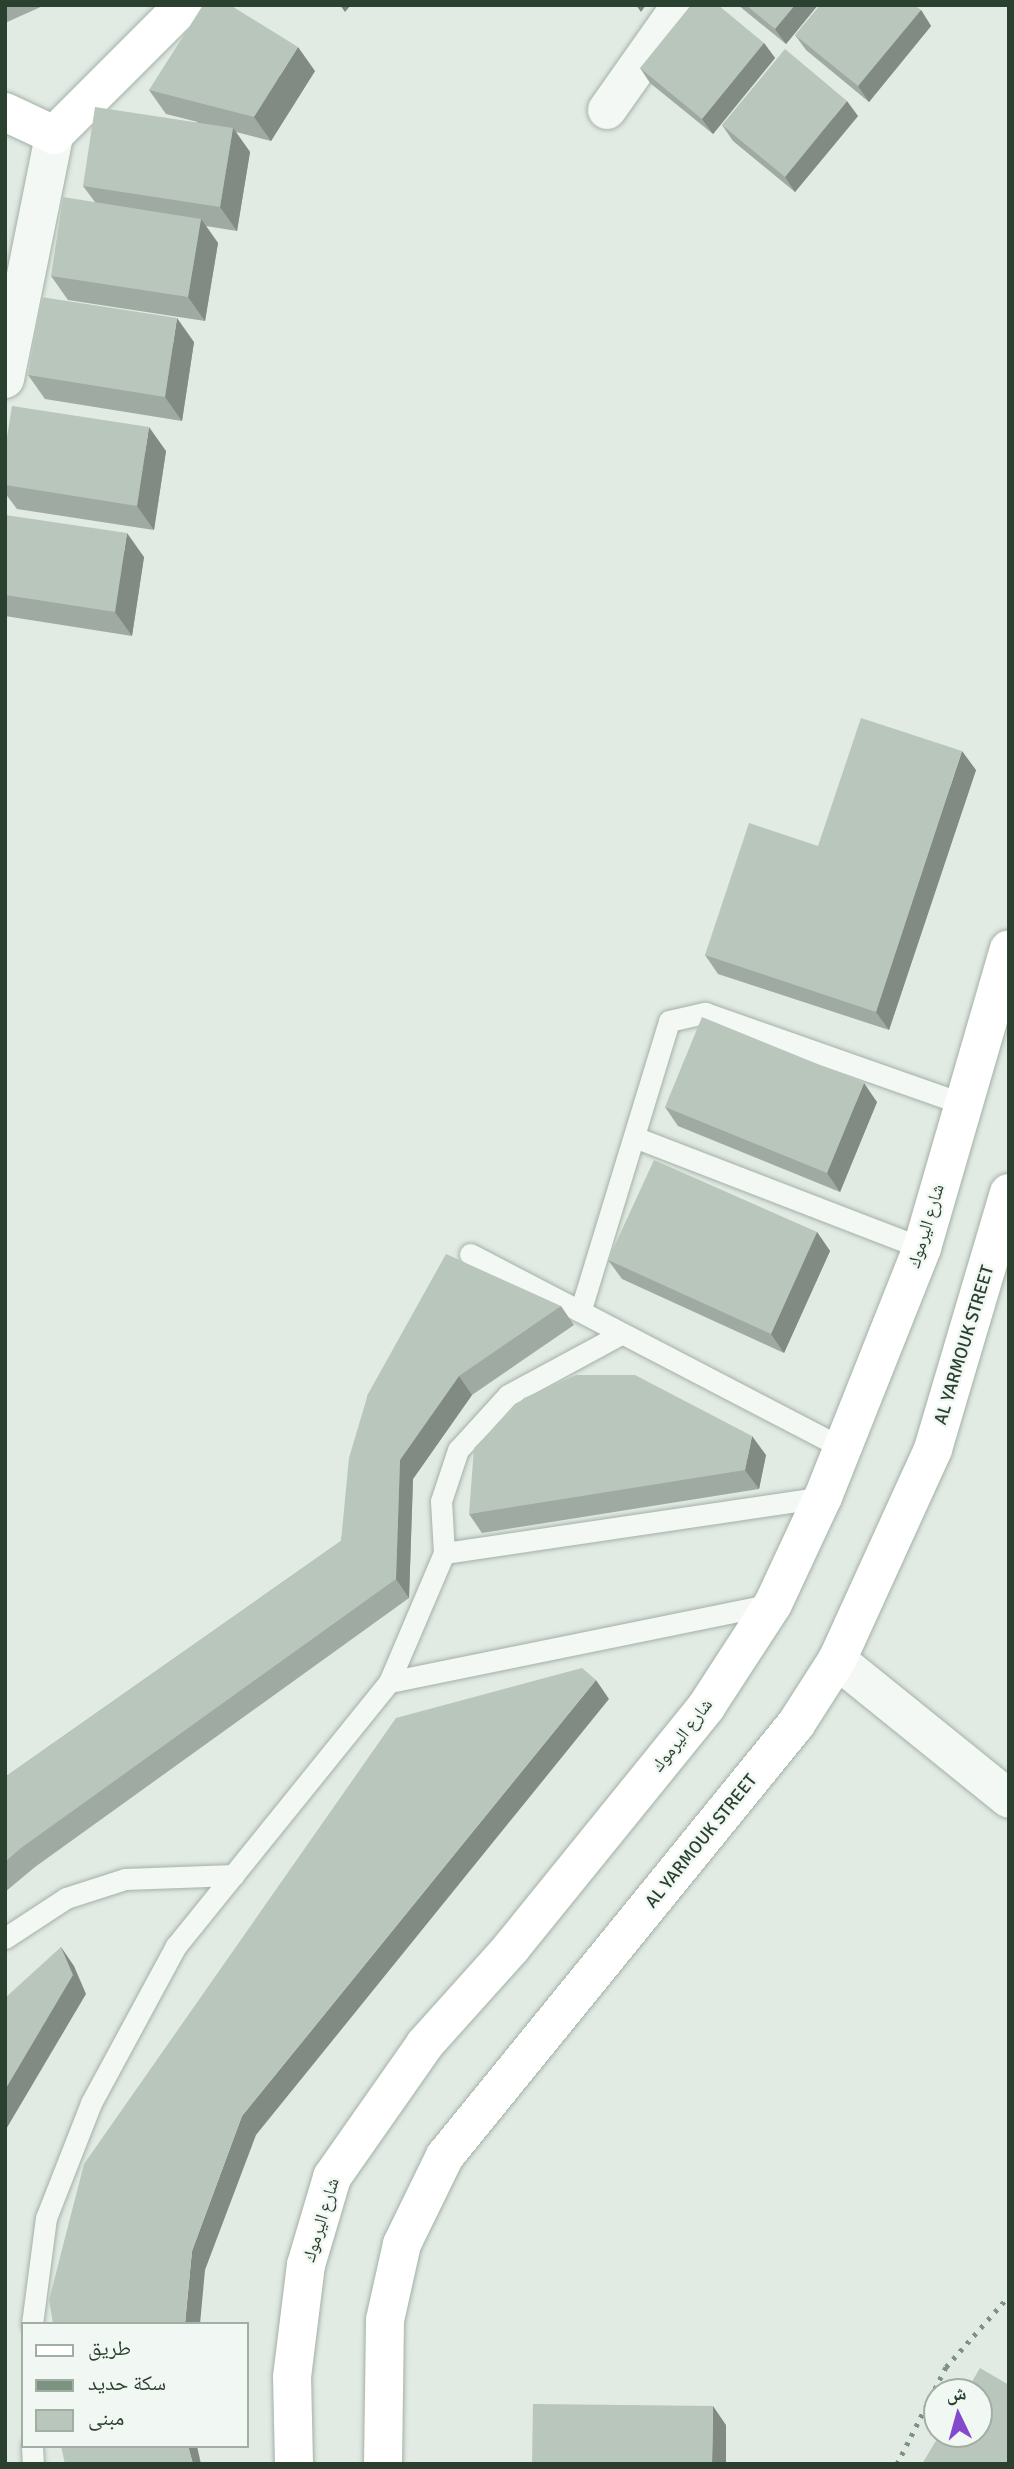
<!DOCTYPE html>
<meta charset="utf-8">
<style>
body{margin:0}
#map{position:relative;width:1014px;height:2469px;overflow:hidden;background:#e1eae3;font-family:Signika,"Noto Naskh Arabic",sans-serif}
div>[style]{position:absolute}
.roads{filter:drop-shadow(0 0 2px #a3b1a6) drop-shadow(0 0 2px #a3b1a6)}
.lane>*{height:21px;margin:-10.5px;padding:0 10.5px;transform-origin:10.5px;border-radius:10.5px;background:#f4f8f5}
.street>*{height:38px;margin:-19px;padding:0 19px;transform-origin:19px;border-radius:19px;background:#f4f8f5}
.secondary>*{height:38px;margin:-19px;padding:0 19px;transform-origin:19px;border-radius:19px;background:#fff}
.highway>*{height:38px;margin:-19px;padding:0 19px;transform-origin:19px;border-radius:19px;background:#fff}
.rail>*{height:5px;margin-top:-2.5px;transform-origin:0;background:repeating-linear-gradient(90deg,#7b9380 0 3.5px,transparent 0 10.5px)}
.wall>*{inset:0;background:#9eaaa2}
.shaded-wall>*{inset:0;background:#818b84}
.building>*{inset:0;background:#b8c6bc}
span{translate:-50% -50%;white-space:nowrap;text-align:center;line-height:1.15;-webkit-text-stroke:5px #f1f7f2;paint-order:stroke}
.street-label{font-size:18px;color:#2a412f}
.frame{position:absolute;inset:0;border:7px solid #2a412f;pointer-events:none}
.legend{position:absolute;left:21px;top:2322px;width:228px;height:126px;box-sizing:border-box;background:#f1f7f2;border:2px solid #a1aea4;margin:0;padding:9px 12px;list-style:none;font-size:21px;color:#2a412f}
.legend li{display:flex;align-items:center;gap:14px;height:35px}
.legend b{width:35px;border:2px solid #a1aea4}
.north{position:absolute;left:923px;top:2378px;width:70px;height:70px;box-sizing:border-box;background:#f1f7f2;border:2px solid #a1aea4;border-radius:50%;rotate:355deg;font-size:19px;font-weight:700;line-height:28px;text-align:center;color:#2a412f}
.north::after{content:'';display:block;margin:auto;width:24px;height:32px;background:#8549cc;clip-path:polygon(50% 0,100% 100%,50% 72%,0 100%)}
</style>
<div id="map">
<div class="roads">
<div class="lane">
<div style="left:637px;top:1138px;width:305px;rotate:21.1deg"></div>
<div style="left:470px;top:1254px;width:420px;rotate:27.5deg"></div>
<div style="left:581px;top:1309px;width:301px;rotate:-73deg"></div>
<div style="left:669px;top:1021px;width:37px;rotate:-13deg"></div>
<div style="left:705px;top:1013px;width:271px;rotate:19.4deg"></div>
<div style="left:444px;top:1553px;width:383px;rotate:-8.4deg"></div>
<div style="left:389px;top:1682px;width:140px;rotate:-66.9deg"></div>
<div style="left:444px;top:1553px;width:52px;rotate:-93.3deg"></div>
<div style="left:441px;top:1501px;width:54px;rotate:-71.6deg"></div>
<div style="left:458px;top:1450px;width:74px;rotate:-47.7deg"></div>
<div style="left:508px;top:1395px;width:128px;rotate:-28.4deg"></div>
<div style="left:5px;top:1938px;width:73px;rotate:-33.3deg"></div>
<div style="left:66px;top:1898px;width:62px;rotate:-17.9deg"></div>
<div style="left:125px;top:1879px;width:109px;rotate:-2.1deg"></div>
<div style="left:32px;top:2324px;width:107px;rotate:-82.5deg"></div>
<div style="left:46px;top:2218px;width:123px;rotate:-68.6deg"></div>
<div style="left:91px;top:2103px;width:179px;rotate:-61.6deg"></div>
<div style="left:176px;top:1946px;width:339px;rotate:-51.1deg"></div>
<div style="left:389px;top:1682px;width:392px;rotate:-11.5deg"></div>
<div style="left:32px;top:2446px;width:18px;rotate:87deg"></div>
</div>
<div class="street">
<div style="left:607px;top:110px;width:128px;rotate:-54.8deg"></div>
<div style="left:5px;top:379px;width:249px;rotate:-78.6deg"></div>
<div style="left:837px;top:1660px;width:221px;rotate:38.9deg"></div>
</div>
<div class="secondary">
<div style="left:5px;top:112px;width:54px;rotate:25.1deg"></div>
<div style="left:54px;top:135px;width:184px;rotate:-45deg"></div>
</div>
<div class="highway">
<div style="left:294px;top:2464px;width:87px;rotate:-91.3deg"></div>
<div style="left:292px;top:2377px;width:113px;rotate:-82.9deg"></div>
<div style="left:306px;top:2265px;width:92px;rotate:-73.5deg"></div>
<div style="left:332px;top:2177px;width:162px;rotate:-55deg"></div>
<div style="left:425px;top:2044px;width:129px;rotate:-48.1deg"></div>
<div style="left:511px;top:1948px;width:310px;rotate:-51deg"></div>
<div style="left:706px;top:1707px;width:123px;rotate:-57deg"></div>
<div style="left:773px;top:1604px;width:118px;rotate:-65deg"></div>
<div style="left:823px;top:1497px;width:268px;rotate:-68.3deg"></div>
<div style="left:922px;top:1248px;width:311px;rotate:-73.8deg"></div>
<div style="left:383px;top:2464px;width:144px;rotate:-89.2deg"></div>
<div style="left:385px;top:2320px;width:78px;rotate:-77.4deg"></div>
<div style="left:402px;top:2244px;width:98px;rotate:-64deg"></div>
<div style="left:445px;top:2156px;width:557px;rotate:-50.91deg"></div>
<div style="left:796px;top:1724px;width:76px;rotate:-57.4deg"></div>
<div style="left:837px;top:1660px;width:232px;rotate:-65.5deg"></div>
<div style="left:933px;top:1449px;width:267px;rotate:-73.5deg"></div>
</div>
</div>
<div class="rail">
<div style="left:897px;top:2464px;width:109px;rotate:-63.2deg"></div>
<div style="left:946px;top:2367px;width:95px;rotate:-48.4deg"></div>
</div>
<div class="wall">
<div style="clip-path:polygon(5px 5px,45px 5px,5px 23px)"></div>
<div style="clip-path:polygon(738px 5px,818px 5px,786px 44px)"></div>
<div style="clip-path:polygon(921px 10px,931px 26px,869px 102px,806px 50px,795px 35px)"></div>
<div style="clip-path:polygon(764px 43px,775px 58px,713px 134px,650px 83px,640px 68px)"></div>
<div style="clip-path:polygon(315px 71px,271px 141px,236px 132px,250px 152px,237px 231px,206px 226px,218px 243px,205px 321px,68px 300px,51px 276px,95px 202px,83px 186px,198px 122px,166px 114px,149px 90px)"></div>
<div style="clip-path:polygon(858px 116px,795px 192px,733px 141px,722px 125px)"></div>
<div style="clip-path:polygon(194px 342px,182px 421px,45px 399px,28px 375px)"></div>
<div style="clip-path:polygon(5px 450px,166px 451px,154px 530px,17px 509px,5px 493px)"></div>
<div style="clip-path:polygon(5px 515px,144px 557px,132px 636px,5px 616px)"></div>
<div style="clip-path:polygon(976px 770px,889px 1030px,718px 974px,705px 955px)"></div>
<div style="clip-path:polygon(877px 1102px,840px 1192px,678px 1126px,665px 1107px)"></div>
<div style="clip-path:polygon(817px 1232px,830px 1251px,784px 1353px,622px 1279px,608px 1260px)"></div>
<div style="clip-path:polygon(561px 1306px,574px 1325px,472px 1395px,413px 1479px,409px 1598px,35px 1867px,5px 1892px,5px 1777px,341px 1541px,368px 1394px)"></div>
<div style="clip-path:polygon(766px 1455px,759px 1489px,482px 1533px,469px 1514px)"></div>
</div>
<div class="shaded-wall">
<div style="clip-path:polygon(340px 5px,351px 5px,345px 12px)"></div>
<div style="clip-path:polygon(636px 5px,646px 5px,641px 12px)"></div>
<div style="clip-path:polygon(795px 5px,818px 5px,786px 44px,775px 29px)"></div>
<div style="clip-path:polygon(921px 10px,931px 26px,869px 102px,858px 86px)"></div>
<div style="clip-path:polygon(764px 43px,775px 58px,713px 134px,702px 119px)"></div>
<div style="clip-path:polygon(298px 47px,315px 71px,271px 141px,254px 117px)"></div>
<div style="clip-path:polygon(847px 101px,858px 116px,795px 192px,785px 177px)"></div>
<div style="clip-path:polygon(233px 128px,250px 152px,237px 231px,220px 207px)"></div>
<div style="clip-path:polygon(201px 219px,218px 243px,205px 321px,188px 297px)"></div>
<div style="clip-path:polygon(177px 318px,194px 342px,182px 421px,165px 397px)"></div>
<div style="clip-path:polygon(149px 427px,166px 451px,154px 530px,137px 506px)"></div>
<div style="clip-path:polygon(127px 533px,144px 557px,132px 636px,115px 612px)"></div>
<div style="clip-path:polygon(962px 751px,976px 770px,889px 1030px,876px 1012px)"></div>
<div style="clip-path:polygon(864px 1083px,877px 1102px,840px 1192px,827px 1173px)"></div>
<div style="clip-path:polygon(817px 1232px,830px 1251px,784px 1353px,771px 1334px)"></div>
<div style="clip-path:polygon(459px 1376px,472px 1395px,413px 1479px,409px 1598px,396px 1579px,400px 1460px)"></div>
<div style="clip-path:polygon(752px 1436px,766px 1455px,759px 1489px,745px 1470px)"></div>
<div style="clip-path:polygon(596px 1680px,609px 1699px,256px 2135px,205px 2270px,200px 2324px,185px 2324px,192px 2251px,242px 2116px)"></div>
<div style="clip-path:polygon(61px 1947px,74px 1966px,86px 1994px,5px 2131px,5px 2090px)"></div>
<div style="clip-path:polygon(713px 2406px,726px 2425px,726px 2464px,712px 2464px)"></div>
<div style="clip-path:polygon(188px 2446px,197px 2446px,201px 2464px,193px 2464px)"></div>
</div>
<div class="building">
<div style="clip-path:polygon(203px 5px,230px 5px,298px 47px,254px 117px,149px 90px)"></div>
<div style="clip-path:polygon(691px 5px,718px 5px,764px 43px,702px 119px,640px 68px)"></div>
<div style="clip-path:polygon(746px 5px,795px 5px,775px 29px)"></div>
<div style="clip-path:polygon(820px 5px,914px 5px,921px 10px,858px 86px,795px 35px)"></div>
<div style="clip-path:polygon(785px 49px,847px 101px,785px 177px,722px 125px)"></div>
<div style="clip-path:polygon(95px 107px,233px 128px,220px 207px,83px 186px)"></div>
<div style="clip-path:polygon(63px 197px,201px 219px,188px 297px,51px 276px)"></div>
<div style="clip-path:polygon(41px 297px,177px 318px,165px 397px,28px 375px)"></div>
<div style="clip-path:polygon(12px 406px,149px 427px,137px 506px,5px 485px,5px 450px)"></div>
<div style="clip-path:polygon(5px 515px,127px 533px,115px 612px,5px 595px)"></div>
<div style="clip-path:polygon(861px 718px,962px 751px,876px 1012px,705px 955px,749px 823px,818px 846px)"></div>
<div style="clip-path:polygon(702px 1017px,864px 1083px,827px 1173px,665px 1107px)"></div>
<div style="clip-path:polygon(654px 1160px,817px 1232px,771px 1334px,608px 1260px)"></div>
<div style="clip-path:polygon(446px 1254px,561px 1306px,459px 1376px,400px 1460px,396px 1579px,21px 1848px,5px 1862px,5px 1777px,341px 1541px,349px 1458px,368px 1394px)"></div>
<div style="clip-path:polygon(576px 1375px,635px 1375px,752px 1436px,745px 1470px,469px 1514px,474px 1448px,524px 1398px)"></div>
<div style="clip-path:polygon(582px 1668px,596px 1680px,242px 2116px,192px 2251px,185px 2324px,53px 2324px,49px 2300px,84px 2164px,396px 1718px)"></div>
<div style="clip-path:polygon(61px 1947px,73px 1975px,5px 2090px,5px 1998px)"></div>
<div style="clip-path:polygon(980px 2368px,1009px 2385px,1009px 2464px,922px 2464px,940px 2434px,979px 2434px,979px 2392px,966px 2392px)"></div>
<div style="clip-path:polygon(533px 2404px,713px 2406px,712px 2464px,532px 2464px)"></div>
<div style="clip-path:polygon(61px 2446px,188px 2446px,193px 2464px,65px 2464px)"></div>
</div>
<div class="street-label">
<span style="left:926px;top:1226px;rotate:-73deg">شارع اليرموك</span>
<span style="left:964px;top:1345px;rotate:-73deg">AL YARMOUK STREET</span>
<span style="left:682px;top:1735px;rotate:-52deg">شارع اليرموك</span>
<span style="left:701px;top:1841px;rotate:-51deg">AL YARMOUK STREET</span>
<span style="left:321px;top:2220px;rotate:-73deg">شارع اليرموك</span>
</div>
<div class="frame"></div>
<ul class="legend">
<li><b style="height:9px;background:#fff"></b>طريق</li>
<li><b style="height:9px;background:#7b9380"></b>سكة حديد</li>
<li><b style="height:19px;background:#b8c6bc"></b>مبنى</li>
</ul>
<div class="north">ش</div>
</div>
